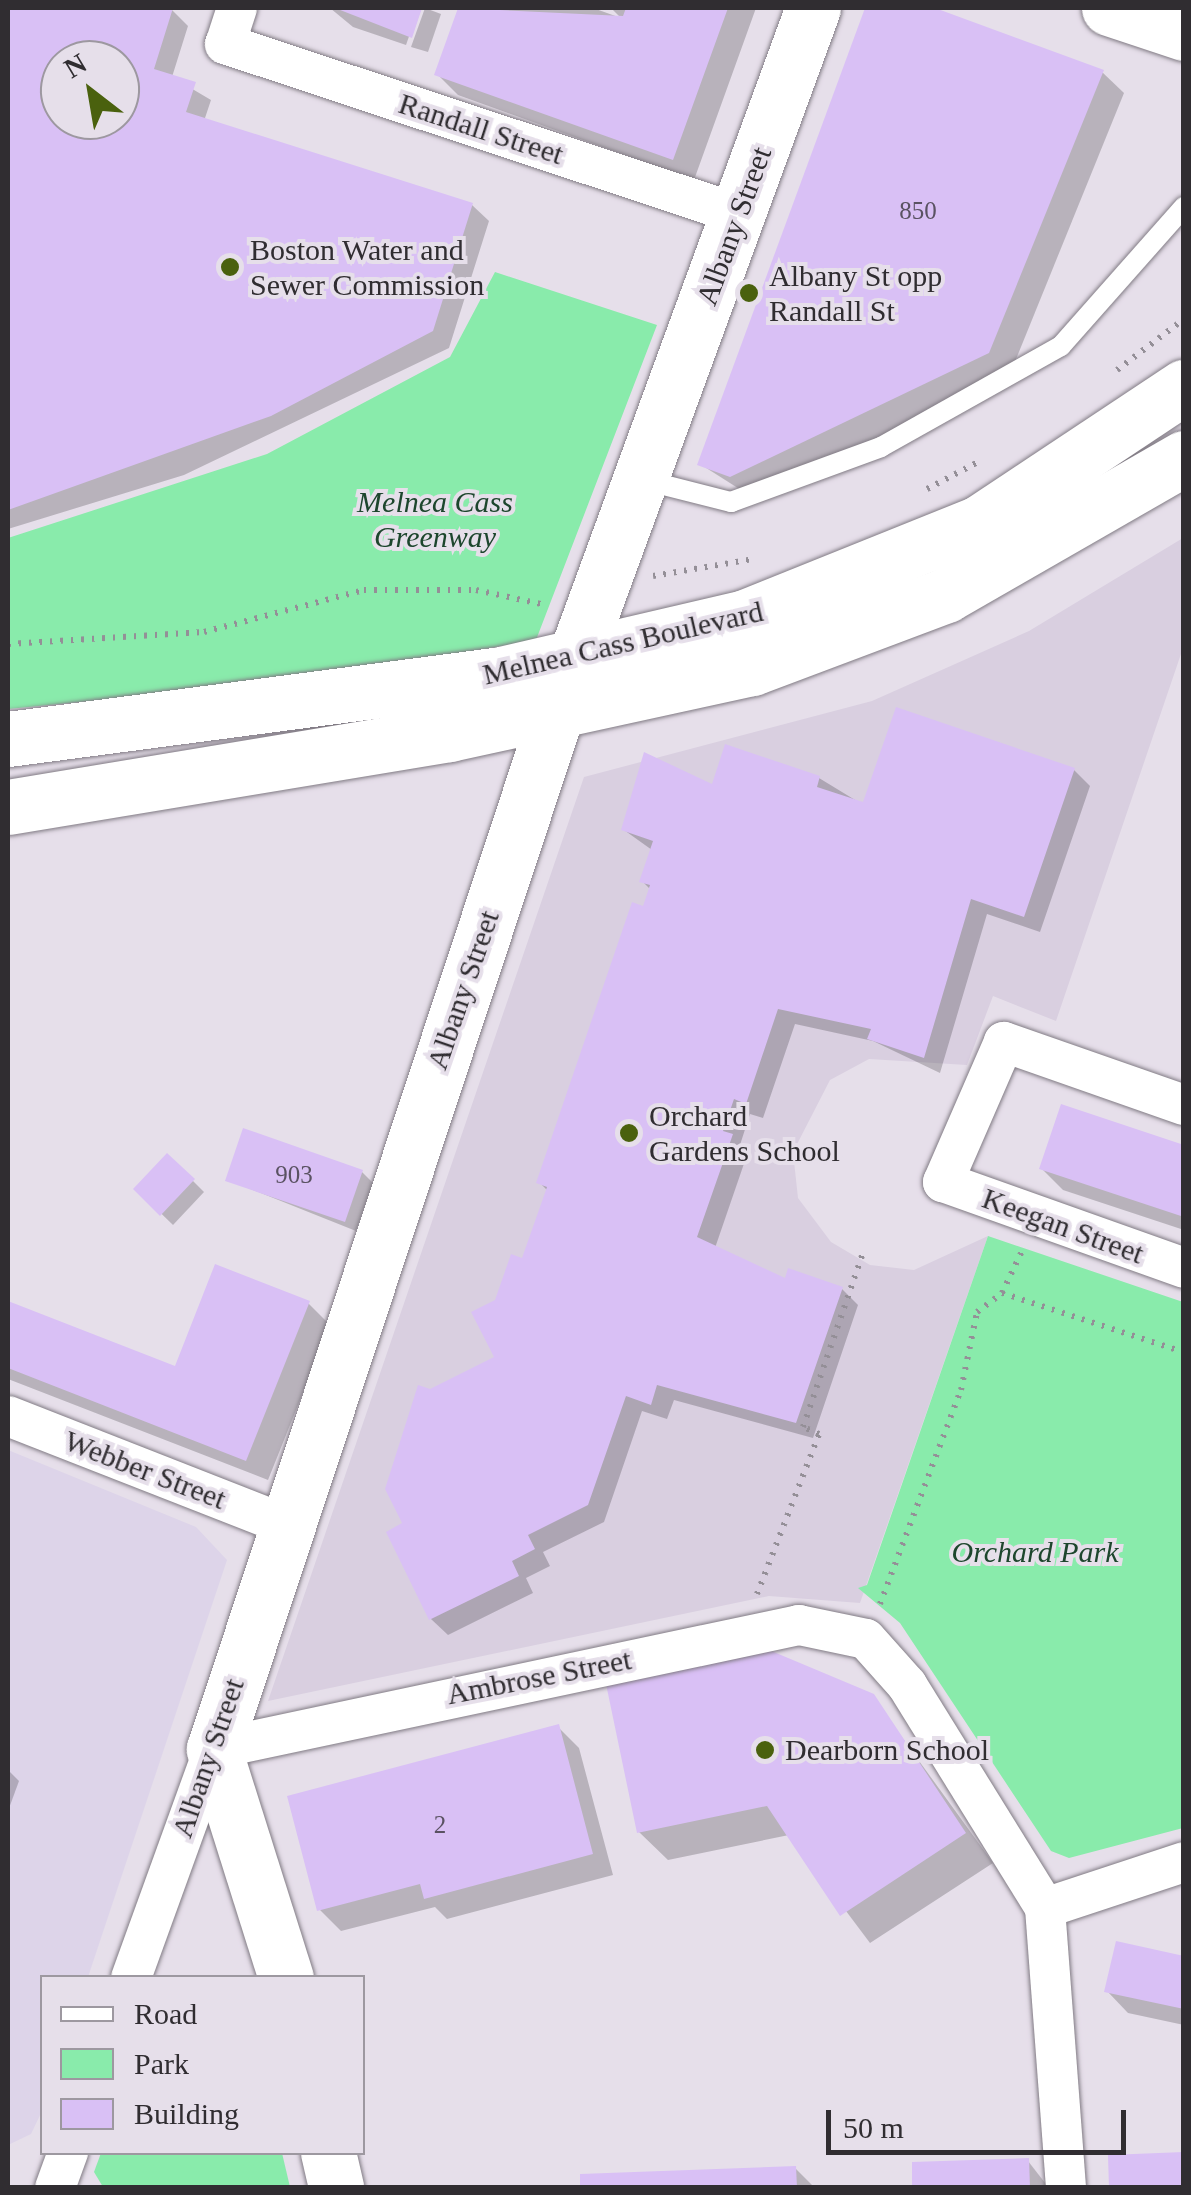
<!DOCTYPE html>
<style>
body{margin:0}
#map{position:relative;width:1191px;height:2195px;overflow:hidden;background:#e6dfea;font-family:"Times New Roman",serif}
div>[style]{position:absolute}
.commercial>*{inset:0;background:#ddd4e9}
.built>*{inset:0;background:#d9cfe0}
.green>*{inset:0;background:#89ebab}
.shadow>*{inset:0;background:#0003}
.building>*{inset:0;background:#d9c0f5}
.path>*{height:6px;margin-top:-3px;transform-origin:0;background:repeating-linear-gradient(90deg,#948f97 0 2.5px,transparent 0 10.5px)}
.roads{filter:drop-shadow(0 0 2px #817b84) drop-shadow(0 0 2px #817b84)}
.service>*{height:20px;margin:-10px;padding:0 10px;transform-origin:10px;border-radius:10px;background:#fff}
.minor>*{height:40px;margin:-20px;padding:0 20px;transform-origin:20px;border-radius:20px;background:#fff}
.secondary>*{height:55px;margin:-27.5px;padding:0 27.5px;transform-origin:27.5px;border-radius:27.5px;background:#fff}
.primary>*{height:55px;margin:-27.5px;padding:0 27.5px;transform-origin:27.5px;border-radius:27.5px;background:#fff}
.dots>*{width:28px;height:28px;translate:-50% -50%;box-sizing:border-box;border:5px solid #e6dfea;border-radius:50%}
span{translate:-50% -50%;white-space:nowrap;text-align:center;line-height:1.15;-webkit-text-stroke:8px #e6dfea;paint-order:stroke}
.number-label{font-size:25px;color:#5a5262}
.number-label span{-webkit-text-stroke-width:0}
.street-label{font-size:30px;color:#302d31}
.poi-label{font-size:30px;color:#302d31}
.left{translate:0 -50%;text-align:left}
.park-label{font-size:30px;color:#1d462d;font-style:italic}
.frame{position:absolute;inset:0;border:10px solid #302d31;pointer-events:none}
.legend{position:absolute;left:40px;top:1975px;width:325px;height:180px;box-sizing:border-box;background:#e6dfea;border:2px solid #9d98a0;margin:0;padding:12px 18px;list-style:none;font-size:30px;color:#302d31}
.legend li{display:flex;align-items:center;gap:20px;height:50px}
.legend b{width:50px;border:2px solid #9d98a0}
.north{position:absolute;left:40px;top:40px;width:100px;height:100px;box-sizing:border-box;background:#e6dfea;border:2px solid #9d98a0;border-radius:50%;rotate:329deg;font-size:28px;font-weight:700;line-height:40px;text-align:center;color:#302d31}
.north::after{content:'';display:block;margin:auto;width:35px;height:45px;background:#4a610e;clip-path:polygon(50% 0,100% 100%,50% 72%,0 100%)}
.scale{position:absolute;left:826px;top:2110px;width:300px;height:45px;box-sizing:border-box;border:5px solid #302d31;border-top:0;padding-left:12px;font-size:30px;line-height:35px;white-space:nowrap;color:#302d31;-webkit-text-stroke:8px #e6dfea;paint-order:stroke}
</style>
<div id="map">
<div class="commercial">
<div style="clip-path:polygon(8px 1450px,196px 1527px,227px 1560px,88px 1977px,42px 1978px,42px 2111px,31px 2134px,8px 2145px)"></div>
</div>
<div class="built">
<div style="clip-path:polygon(1183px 538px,1183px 648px,1056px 1021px,993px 996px,967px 1065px,869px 1059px,830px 1080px,793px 1152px,798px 1198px,831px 1242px,870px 1265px,914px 1270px,988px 1236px,860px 1603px,769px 1596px,268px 1701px,584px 777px,872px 701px,1029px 631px)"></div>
</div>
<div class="green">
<div style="clip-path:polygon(495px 272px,657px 325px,536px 640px,295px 681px,8px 709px,8px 538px,267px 454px,450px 357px)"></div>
<div style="clip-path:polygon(988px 1236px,1183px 1302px,1183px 1828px,1069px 1858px,1051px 1851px,900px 1623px,858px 1588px,867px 1585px)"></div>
<div style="clip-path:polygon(101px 2153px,282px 2153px,290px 2187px,103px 2187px,94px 2172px)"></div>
</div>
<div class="shadow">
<div style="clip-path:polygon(evenodd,8px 8px,172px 10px,188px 26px,172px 77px,211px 100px,204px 121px,472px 205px,489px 221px,449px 348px,184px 475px,8px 529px,8px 8px,60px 60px,120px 60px,120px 120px,60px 120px,60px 60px)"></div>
<div style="clip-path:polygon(330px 8px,419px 8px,406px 45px,353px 27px)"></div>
<div style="clip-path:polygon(425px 8px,441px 14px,428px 52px,411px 47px)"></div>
<div style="clip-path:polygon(461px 8px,593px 8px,621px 18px,611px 8px,756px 8px,694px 180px,458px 95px,437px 74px)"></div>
<div style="clip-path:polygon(868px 8px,928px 8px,1102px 72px,1124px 93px,1010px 374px,752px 497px,700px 464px)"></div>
<div style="clip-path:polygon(1074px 770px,1090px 786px,1040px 932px,987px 914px,940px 1073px,873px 1041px,795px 1024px,763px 1118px,750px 1114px,740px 1145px,748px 1152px,715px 1248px,786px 1281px,842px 1289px,858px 1305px,813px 1438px,674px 1400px,667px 1419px,642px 1411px,604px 1522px,543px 1552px,550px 1566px,526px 1578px,533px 1593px,448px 1635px,431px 1619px,406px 1524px,430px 1391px,497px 1358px,497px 1301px,524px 1261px,548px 1191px,539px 1182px,651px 890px,642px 881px,652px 850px,624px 830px,713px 787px,819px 778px,865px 806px)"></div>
<div style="clip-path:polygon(1184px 1147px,1184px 1230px,1063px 1190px,1042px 1169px)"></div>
<div style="clip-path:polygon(168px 1156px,204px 1192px,173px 1225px,136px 1189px)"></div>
<div style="clip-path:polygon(362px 1172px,373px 1183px,356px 1231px,228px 1180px)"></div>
<div style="clip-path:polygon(8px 1303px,176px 1369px,308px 1303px,330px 1325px,268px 1480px,8px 1379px)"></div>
<div style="clip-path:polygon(872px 1696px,993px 1863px,870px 1943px,789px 1835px,668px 1860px,639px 1832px)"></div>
<div style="clip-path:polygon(558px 1727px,579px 1748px,613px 1875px,447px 1919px,435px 1907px,341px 1931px,320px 1910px)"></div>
<div style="clip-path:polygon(8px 1770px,19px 1781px,8px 1811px)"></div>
<div style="clip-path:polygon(1184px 1958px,1184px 2025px,1128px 2013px,1107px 1991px)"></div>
<div style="clip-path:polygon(1028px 2161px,1049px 2188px,915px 2188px)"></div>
<div style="clip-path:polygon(795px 2168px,815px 2188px,583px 2188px)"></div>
</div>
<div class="building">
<div style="clip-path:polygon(evenodd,8px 8px,173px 8px,154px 69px,196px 82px,186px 112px,473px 203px,433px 331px,271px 416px,8px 510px,8px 8px,60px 60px,120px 60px,120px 120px,60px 120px,60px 60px)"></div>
<div style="clip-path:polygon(335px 8px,422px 8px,412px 38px)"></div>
<div style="clip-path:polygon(458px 8px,623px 16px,626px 8px,728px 8px,673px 160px,434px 75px)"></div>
<div style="clip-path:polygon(865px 8px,935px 8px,1104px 70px,989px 353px,730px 477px,697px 465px)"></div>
<div style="clip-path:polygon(896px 707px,1075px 768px,1024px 917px,971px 899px,924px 1058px,867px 1039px,871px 1029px,778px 1009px,746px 1104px,734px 1099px,723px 1131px,733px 1134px,697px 1237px,785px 1278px,788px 1268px,843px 1287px,796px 1423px,657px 1385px,651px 1405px,626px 1396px,588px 1505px,528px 1535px,535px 1549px,512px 1561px,519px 1576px,429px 1620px,386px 1532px,402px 1523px,385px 1489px,418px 1385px,430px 1389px,494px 1357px,471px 1312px,495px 1300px,511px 1254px,522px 1258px,547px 1187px,536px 1183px,632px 902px,643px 906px,650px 885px,639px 882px,653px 841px,621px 830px,644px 752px,712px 784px,725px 744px,820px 776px,817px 787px,863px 802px)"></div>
<div style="clip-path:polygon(1061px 1104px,1184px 1145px,1184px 1217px,1039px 1169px)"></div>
<div style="clip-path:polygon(243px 1128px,363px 1170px,345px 1222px,225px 1181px)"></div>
<div style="clip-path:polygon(167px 1153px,195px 1179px,160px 1216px,133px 1189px)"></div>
<div style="clip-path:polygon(215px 1264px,310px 1301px,246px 1461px,8px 1368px,8px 1301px,175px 1366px)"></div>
<div style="clip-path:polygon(769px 1650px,874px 1694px,966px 1833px,840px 1916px,767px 1806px,637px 1833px,606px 1684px)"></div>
<div style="clip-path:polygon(559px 1724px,593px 1854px,424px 1899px,420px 1884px,317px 1911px,287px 1796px)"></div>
<div style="clip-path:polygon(1116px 1941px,1184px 1956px,1184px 2009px,1104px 1992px)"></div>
<div style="clip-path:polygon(1184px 2152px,1184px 2188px,1109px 2188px,1108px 2155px)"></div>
<div style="clip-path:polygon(1029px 2158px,1030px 2188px,912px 2188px,912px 2162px)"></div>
<div style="clip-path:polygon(796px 2166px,797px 2188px,580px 2188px,580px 2174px)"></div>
</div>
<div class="path">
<div style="left:1117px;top:370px;width:84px;rotate:-37.3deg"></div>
<div style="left:927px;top:489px;width:58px;rotate:-27.9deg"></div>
<div style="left:653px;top:576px;width:101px;rotate:-9.6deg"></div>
<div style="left:8px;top:644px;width:196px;rotate:-3.5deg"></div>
<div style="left:204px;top:632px;width:165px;rotate:-14.7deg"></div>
<div style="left:364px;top:590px;width:112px"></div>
<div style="left:476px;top:590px;width:72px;rotate:12.1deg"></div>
<div style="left:1002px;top:1293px;width:191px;rotate:18deg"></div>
<div style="left:757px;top:1594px;width:172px;rotate:-68.8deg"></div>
<div style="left:819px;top:1434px;width:17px;rotate:-156deg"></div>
<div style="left:803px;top:1427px;width:184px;rotate:-71deg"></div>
<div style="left:880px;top:1604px;width:229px;rotate:-69.3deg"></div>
<div style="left:961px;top:1390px;width:80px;rotate:-78.4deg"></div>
<div style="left:977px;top:1312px;width:31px;rotate:-37deg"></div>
<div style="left:1002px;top:1293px;width:49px;rotate:-64.5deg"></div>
</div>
<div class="roads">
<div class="service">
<div style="left:644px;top:480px;width:90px;rotate:14.2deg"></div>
<div style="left:731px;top:502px;width:160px;rotate:-20.1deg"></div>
<div style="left:881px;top:447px;width:206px;rotate:-29.3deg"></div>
<div style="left:1061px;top:346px;width:186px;rotate:-48.5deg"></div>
</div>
<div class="minor">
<div style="left:237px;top:8px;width:38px;rotate:108deg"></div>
<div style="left:225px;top:44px;width:540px;rotate:18.33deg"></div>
<div style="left:1184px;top:1105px;width:191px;rotate:-160.7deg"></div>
<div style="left:1004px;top:1042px;width:153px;rotate:113.5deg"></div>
<div style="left:943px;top:1182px;width:256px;rotate:19.6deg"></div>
<div style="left:8px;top:1416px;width:295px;rotate:21.4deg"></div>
<div style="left:1045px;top:1908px;width:146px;rotate:-18.3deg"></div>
<div style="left:131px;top:1978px;width:244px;rotate:-70.1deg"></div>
<div style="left:214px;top:1749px;width:598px;rotate:-11.97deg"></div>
<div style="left:799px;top:1625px;width:68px;rotate:11.8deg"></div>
<div style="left:866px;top:1639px;width:62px;rotate:48.3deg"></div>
<div style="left:907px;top:1685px;width:262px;rotate:58.2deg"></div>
<div style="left:1045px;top:1908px;width:281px;rotate:85.7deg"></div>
<div style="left:55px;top:2188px;width:38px;rotate:-70deg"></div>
</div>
<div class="secondary">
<div style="left:1109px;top:8px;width:79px;rotate:18.4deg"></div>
<div style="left:286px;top:1978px;width:240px;rotate:-107.5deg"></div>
<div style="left:214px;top:1749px;width:1147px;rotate:-71.71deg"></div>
<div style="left:574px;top:660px;width:694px;rotate:-69.87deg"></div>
<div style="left:328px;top:2152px;width:37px;rotate:77deg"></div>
</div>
<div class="primary">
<div style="left:8px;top:739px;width:497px;rotate:-7.5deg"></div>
<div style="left:501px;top:674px;width:251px;rotate:-13.1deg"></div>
<div style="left:745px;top:617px;width:252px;rotate:-21.9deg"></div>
<div style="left:979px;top:523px;width:246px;rotate:-33.6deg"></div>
<div style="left:8px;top:807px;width:447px;rotate:-9.4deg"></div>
<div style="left:449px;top:734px;width:310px;rotate:-12.3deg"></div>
<div style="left:752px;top:668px;width:207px;rotate:-20.6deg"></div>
<div style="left:946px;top:595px;width:275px;rotate:-29.9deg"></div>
</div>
</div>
<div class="dots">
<div style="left:230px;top:267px;background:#4a610e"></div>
<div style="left:749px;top:293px;background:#4a610e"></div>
<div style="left:629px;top:1133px;background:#4a610e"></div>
<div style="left:765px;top:1750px;background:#4a610e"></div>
</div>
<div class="number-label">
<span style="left:918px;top:211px">850</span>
<span style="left:294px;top:1175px">903</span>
<span style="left:440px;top:1825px">2</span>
</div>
<div class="street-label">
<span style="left:481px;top:129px;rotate:18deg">Randall Street</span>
<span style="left:734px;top:226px;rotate:-70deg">Albany Street</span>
<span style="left:623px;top:643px;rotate:-13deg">Melnea Cass Boulevard</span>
<span style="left:463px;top:990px;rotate:-71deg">Albany Street</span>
<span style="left:1063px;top:1226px;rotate:20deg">Keegan Street</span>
<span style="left:145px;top:1470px;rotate:21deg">Webber Street</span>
<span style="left:539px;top:1677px;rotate:-11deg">Ambrose Street</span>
<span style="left:208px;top:1758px;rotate:-71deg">Albany Street</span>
</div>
<div class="poi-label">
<span class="left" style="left:250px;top:267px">Boston Water and<br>Sewer Commission</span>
<span class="left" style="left:769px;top:293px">Albany St opp<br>Randall St</span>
<span class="left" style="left:649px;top:1133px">Orchard<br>Gardens School</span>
<span class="left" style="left:785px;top:1750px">Dearborn School</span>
</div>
<div class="park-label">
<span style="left:435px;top:519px">Melnea Cass<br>Greenway</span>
<span style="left:1035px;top:1552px">Orchard Park</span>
</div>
<div class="frame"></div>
<ul class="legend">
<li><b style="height:12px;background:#fff"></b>Road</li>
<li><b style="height:28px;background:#89ebab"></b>Park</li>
<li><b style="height:28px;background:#d9c0f5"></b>Building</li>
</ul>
<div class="north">N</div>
<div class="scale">50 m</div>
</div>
